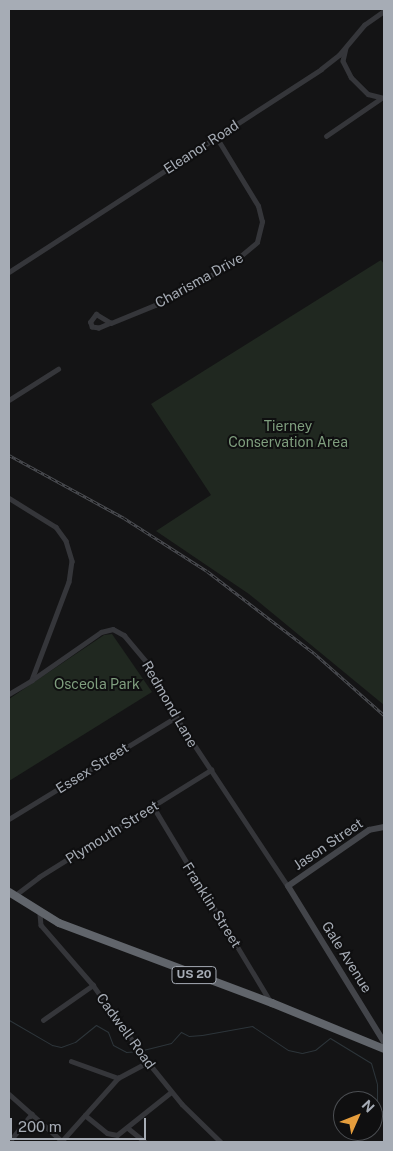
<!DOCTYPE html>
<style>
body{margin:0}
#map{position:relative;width:393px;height:1151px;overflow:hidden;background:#141415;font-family:"Public Sans",sans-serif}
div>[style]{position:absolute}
.green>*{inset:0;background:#202820}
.stream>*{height:1px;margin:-0.5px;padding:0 0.5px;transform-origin:0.5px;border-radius:0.5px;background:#2d353a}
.street>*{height:4.5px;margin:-2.25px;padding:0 2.25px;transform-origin:2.25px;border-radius:2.25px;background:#35363a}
.secondary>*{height:6px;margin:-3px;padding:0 3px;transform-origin:3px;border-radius:3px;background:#43454a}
.highway>*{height:8px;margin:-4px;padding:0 4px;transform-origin:4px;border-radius:4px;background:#61656b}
.rail>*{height:3px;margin-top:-1.5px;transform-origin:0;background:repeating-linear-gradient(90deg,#0f0f10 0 4px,#4c4e53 0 8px);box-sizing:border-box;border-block:1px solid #4c4e53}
span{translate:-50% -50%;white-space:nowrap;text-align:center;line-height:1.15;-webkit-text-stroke:4px #0f0f10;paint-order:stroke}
.shield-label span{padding:1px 4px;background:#0f0f10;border:1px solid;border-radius:4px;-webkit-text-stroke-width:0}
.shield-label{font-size:12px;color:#a6acb5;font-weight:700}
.street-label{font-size:14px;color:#a6acb5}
.park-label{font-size:14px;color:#7f9e7e}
.frame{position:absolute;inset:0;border:10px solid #a6acb5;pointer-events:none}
.north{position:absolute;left:333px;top:1091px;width:50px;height:50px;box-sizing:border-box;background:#0f0f10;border:1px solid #4b4e52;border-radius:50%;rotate:46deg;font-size:14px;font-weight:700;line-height:20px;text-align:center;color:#a6acb5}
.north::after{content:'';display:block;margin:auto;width:18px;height:22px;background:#e59d3c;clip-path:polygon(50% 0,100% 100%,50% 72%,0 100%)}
.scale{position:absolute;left:10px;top:1118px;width:136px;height:22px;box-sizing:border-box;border:2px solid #a6acb5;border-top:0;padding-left:6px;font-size:15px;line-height:18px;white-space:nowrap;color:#a6acb5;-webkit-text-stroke:4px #0f0f10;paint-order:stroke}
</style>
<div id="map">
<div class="green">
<div style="clip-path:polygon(381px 260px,384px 264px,384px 705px,249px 594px,156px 531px,211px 495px,151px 404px)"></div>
<div style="clip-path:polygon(112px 634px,152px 692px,9px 781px,9px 699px,104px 635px)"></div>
</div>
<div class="stream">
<div style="left:9px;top:1020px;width:50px;rotate:30.2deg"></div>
<div style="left:52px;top:1045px;width:9px;rotate:13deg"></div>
<div style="left:61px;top:1047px;width:15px;rotate:-20deg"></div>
<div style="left:75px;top:1042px;width:27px;rotate:-39deg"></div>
<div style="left:96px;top:1025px;width:14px;rotate:30deg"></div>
<div style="left:108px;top:1032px;width:14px;rotate:69deg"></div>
<div style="left:113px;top:1045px;width:15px;rotate:28deg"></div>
<div style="left:126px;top:1052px;width:13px;rotate:-4deg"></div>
<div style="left:143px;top:1050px;width:29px;rotate:-14deg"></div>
<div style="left:171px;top:1043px;width:15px;rotate:-48deg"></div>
<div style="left:181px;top:1032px;width:9px;rotate:27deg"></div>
<div style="left:189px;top:1036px;width:13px;rotate:-4deg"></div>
<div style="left:202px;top:1035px;width:51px;rotate:-10.2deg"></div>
<div style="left:252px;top:1026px;width:43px;rotate:33.7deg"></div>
<div style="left:288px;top:1050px;width:14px;rotate:12deg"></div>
<div style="left:302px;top:1053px;width:13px;rotate:-13deg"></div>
<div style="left:315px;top:1050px;width:19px;rotate:-39deg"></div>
<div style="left:330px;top:1038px;width:48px;rotate:31.4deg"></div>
<div style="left:371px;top:1063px;width:22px;rotate:74deg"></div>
<div style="left:377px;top:1084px;width:23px;rotate:90deg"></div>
<div style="left:377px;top:1107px;width:9px;rotate:41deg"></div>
</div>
<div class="street">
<div style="left:346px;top:48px;width:13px;rotate:103deg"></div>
<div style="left:343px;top:61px;width:18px;rotate:63deg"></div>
<div style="left:351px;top:77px;width:24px;rotate:45deg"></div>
<div style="left:368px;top:94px;width:16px;rotate:14deg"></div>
<div style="left:326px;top:136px;width:65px;rotate:-34.4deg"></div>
<div style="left:9px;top:272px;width:372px;rotate:-33deg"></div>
<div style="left:321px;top:69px;width:23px;rotate:-38deg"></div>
<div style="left:339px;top:55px;width:39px;rotate:-50deg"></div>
<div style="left:364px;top:25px;width:24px;rotate:-35deg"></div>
<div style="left:111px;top:323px;width:13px;rotate:157deg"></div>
<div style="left:99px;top:328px;width:7px;rotate:-172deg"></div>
<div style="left:92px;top:327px;width:5px;rotate:-112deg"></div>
<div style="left:90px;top:322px;width:10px;rotate:-53deg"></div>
<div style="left:96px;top:314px;width:17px;rotate:31deg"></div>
<div style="left:111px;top:323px;width:48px;rotate:-22.2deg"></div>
<div style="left:155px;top:305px;width:85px;rotate:-28.1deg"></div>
<div style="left:230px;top:265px;width:35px;rotate:-40deg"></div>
<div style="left:257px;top:242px;width:21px;rotate:-76deg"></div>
<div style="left:262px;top:222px;width:16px;rotate:-104deg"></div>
<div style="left:258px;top:206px;width:81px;rotate:-121.3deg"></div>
<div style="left:9px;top:400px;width:58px;rotate:-32.3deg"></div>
<div style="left:9px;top:498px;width:55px;rotate:31.7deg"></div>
<div style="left:56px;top:527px;width:17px;rotate:54deg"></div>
<div style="left:66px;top:541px;width:21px;rotate:73deg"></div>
<div style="left:72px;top:561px;width:21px;rotate:98deg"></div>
<div style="left:69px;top:582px;width:105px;rotate:110.7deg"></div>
<div style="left:32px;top:680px;width:84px;rotate:-34.8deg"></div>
<div style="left:101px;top:632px;width:12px;rotate:-14deg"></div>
<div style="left:113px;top:629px;width:13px;rotate:29deg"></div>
<div style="left:124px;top:635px;width:39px;rotate:50deg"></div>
<div style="left:149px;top:665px;width:59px;rotate:62.6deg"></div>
<div style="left:176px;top:717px;width:203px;rotate:56.5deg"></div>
<div style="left:9px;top:694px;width:27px;rotate:-31deg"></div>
<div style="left:153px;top:806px;width:229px;rotate:59deg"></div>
<div style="left:9px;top:819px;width:196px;rotate:-31.4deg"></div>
<div style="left:14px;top:896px;width:31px;rotate:-37deg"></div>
<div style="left:39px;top:877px;width:203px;rotate:-31.9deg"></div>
<div style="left:40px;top:914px;width:11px;rotate:85deg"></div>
<div style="left:41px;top:925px;width:79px;rotate:49.1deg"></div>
<div style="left:93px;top:985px;width:95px;rotate:54.5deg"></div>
<div style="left:148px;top:1062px;width:54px;rotate:51deg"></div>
<div style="left:182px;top:1104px;width:54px;rotate:44.3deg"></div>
<div style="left:43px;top:1020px;width:61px;rotate:-35deg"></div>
<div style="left:71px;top:1061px;width:50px;rotate:19.9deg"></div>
<div style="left:9px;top:1094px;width:72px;rotate:41.6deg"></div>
<div style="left:85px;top:1115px;width:28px;rotate:39deg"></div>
<div style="left:107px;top:1133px;width:10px;rotate:11deg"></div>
<div style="left:117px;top:1135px;width:69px;rotate:-38.5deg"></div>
<div style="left:128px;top:1128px;width:22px;rotate:39deg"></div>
<div style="left:9px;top:1142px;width:36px;rotate:-51deg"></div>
<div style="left:61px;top:1142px;width:86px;rotate:-48.3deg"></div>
<div style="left:118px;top:1078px;width:34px;rotate:-28deg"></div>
</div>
<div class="secondary">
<div style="left:384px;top:827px;width:15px;rotate:169deg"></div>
<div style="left:369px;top:830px;width:98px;rotate:145.3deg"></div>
<div style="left:288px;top:886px;width:183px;rotate:58.4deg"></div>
</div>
<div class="highway">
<div style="left:9px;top:892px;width:59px;rotate:31.8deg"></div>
<div style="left:59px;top:923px;width:228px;rotate:20.6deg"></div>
<div style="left:272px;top:1003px;width:121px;rotate:22.3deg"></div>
</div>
<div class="rail">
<div style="left:9px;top:455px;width:131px;rotate:28.7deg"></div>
<div style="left:124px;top:518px;width:98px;rotate:32.6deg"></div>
<div style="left:207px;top:571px;width:135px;rotate:37.5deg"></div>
<div style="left:314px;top:653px;width:94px;rotate:41.5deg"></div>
</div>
<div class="shield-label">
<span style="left:194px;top:975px">US 20</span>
</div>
<div class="street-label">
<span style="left:201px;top:147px;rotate:-33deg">Eleanor Road</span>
<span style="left:199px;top:280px;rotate:-29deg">Charisma Drive</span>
<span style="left:170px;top:704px;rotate:60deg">Redmond Lane</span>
<span style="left:92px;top:768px;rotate:-32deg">Essex Street</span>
<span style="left:112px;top:832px;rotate:-32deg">Plymouth Street</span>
<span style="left:328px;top:844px;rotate:-34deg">Jason Street</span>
<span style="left:212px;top:905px;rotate:58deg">Franklin Street</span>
<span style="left:347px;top:957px;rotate:58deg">Gale Avenue</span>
<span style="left:126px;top:1031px;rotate:54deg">Cadwell Road</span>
</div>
<div class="park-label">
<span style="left:288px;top:434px">Tierney<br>Conservation Area</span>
<span style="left:97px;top:684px">Osceola Park</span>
</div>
<div class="frame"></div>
<div class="north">N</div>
<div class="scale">200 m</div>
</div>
